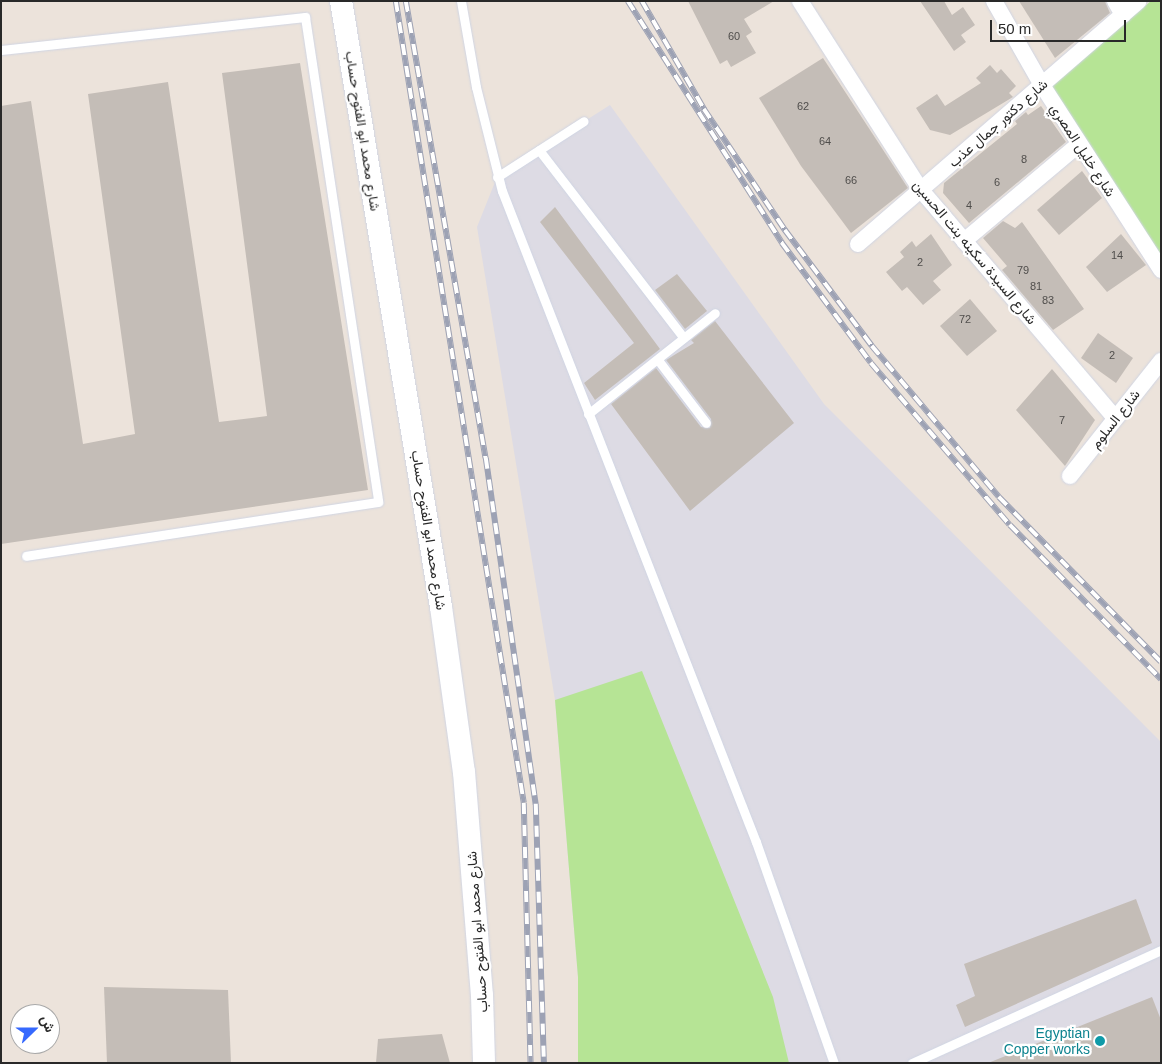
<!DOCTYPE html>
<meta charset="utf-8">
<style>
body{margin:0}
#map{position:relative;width:1162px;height:1064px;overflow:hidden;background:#ece3db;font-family:Helvetica,Vazirmatn,sans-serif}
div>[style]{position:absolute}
.industrial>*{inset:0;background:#dddbe4}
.green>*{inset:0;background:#b6e495}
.building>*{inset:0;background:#c4bdb7}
.roads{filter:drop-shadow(0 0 1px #d0d5e3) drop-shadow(0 0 1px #d0d5e3)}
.lane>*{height:9px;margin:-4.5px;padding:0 4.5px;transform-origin:4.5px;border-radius:4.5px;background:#fff}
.street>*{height:16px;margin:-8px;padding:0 8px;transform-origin:8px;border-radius:8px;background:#fff}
.secondary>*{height:22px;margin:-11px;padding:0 11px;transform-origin:11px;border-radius:11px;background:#fff}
.rail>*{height:5.5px;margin-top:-2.75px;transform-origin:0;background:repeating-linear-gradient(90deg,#fff 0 11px,#9da2b4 0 22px);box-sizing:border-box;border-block:1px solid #9da2b4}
.dots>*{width:14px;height:14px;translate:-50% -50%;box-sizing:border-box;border:2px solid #fff;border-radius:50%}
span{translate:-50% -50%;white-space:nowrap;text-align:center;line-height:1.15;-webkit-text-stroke:4.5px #fff;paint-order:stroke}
.number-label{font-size:11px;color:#504e4c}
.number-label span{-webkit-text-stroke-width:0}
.street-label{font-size:14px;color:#292929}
.culture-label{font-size:14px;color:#0d838f}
.right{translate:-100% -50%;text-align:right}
.frame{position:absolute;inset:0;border:2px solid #292929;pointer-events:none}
.north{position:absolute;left:10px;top:1004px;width:50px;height:50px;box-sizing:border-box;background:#fff;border:1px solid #a9a9a9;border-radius:50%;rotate:68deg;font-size:14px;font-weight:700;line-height:20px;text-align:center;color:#292929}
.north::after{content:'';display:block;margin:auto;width:18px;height:22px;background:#3669fe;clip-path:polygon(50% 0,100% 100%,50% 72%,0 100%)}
.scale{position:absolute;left:990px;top:20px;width:136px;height:22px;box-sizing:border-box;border:2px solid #292929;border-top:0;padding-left:6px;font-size:15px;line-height:18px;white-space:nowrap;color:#292929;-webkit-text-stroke:4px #fff;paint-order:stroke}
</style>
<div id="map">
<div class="industrial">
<div style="clip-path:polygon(610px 105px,824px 404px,1161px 742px,1161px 1063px,578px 1063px,578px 977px,555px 700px,477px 227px,497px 177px)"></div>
</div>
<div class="green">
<div style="clip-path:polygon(1151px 1px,1161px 1px,1161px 259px,1045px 90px)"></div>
<div style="clip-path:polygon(642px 671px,773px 997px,789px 1063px,578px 1063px,578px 977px,555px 700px)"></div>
</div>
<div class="building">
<div style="clip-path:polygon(688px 1px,774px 1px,744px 19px,752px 32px,746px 36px,756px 53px,731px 67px,727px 60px,720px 64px)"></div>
<div style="clip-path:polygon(920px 1px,944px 1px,952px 15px,963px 7px,975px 25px,961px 35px,966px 42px,954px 51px)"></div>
<div style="clip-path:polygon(1019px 1px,1105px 1px,1110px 13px,1055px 58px)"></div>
<div style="clip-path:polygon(823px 58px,908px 188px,851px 233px,801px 166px,759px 98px)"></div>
<div style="clip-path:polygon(300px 63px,368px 490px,1px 544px,1px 106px,31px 101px,83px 444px,135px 434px,88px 94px,168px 82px,219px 422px,267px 416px,222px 73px)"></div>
<div style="clip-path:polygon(990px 65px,997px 73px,1001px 69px,1016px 86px,1009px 93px,1013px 97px,950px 135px,930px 130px,916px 108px,937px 94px,945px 106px,981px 83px,976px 78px)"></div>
<div style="clip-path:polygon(1041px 106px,1066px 142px,969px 223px,943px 193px,944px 183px,1017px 124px,1015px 121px,1026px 112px,1028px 115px)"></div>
<div style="clip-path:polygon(1082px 171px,1102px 198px,1059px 235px,1037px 210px)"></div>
<div style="clip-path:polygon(555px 207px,660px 349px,595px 400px,584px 383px,634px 343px,540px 222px)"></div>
<div style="clip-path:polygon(1003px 221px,1015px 228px,1022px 222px,1084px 309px,1053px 330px,1002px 270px,1007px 266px,983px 238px)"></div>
<div style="clip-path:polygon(931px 234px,952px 265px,933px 281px,941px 290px,923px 305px,907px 287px,902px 291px,886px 272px,904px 257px,900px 252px,912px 241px,916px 247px)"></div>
<div style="clip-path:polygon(1121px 234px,1146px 265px,1107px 292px,1086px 267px)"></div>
<div style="clip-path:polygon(677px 274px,707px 311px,685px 329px,655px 290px)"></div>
<div style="clip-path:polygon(970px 299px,997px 331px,967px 356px,940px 326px)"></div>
<div style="clip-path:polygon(715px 321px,794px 423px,690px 511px,611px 404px,656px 368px,701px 427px,710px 428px,711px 419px,666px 360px,694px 343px,691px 340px)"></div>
<div style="clip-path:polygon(1098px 333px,1133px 358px,1116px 383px,1081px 358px)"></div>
<div style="clip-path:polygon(1052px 369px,1095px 420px,1065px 466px,1016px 410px)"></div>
<div style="clip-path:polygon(1136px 899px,1152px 943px,965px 1027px,956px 1005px,975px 996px,964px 964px)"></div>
<div style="clip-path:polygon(104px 987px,228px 990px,231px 1063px,107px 1063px)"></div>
<div style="clip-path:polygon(1152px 997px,1161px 1020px,1161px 1063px,988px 1063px)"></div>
<div style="clip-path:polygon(442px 1034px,450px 1063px,376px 1063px,378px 1039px)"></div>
</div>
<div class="roads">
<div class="lane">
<div style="left:461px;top:1px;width:87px;rotate:80.1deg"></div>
<div style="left:476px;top:87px;width:107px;rotate:76deg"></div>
<div style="left:502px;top:191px;width:699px;rotate:68.69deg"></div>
<div style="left:756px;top:842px;width:234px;rotate:70.6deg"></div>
<div style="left:1px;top:50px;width:306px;rotate:-6.2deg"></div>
<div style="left:305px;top:17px;width:490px;rotate:81.4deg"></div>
<div style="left:378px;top:502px;width:356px;rotate:171.3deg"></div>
<div style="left:539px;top:150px;width:237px;rotate:52.4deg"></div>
<div style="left:497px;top:177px;width:103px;rotate:-32.8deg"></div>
<div style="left:658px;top:360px;width:79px;rotate:52.7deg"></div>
<div style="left:588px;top:414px;width:162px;rotate:-38.5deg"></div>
<div style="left:912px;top:1063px;width:273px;rotate:-24.4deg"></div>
</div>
<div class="street">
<div style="left:800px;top:1px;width:224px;rotate:57.4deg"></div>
<div style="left:921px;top:190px;width:299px;rotate:49.6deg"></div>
<div style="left:994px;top:1px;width:97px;rotate:60.3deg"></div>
<div style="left:1042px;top:85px;width:220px;rotate:57.2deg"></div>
<div style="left:1115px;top:1px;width:16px;rotate:60deg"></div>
<div style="left:964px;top:241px;width:150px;rotate:-40.1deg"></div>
<div style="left:858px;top:244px;width:371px;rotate:-40.9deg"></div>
<div style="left:1070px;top:476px;width:147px;rotate:-51.6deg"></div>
</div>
<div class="secondary">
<div style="left:341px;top:1px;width:614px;rotate:80.63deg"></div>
<div style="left:441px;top:607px;width:167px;rotate:82.1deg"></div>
<div style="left:464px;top:772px;width:224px;rotate:85.4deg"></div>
<div style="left:482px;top:995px;width:68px;rotate:88.3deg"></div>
</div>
</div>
<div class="rail">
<div style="left:396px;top:1px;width:812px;rotate:80.93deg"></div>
<div style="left:524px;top:803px;width:260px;rotate:88.5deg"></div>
<div style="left:406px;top:1px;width:464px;rotate:80.1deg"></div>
<div style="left:486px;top:458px;width:350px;rotate:81.8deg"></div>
<div style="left:536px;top:804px;width:259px;rotate:88.2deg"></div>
<div style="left:628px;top:1px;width:287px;rotate:57.5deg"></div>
<div style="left:782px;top:243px;width:149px;rotate:53.4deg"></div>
<div style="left:871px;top:363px;width:213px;rotate:49.4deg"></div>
<div style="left:1010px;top:525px;width:216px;rotate:45.6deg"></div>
<div style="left:642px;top:1px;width:125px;rotate:60.1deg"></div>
<div style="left:704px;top:109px;width:146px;rotate:56.2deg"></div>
<div style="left:785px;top:230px;width:145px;rotate:53.1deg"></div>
<div style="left:872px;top:346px;width:197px;rotate:49.9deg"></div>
<div style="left:999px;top:497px;width:231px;rotate:45.5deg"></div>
</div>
<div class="dots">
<div style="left:1100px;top:1041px;background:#0f9aa8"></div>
</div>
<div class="number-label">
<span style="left:734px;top:36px">60</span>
<span style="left:803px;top:106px">62</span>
<span style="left:825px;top:141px">64</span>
<span style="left:1024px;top:159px">8</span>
<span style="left:851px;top:180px">66</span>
<span style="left:997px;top:182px">6</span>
<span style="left:969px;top:205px">4</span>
<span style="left:1117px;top:255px">14</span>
<span style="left:920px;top:262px">2</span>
<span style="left:1023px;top:270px">79</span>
<span style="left:1036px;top:286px">81</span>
<span style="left:1048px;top:300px">83</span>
<span style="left:965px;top:319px">72</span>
<span style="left:1112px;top:355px">2</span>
<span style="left:1062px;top:420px">7</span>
</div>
<div class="street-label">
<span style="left:998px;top:123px;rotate:-41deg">شارع دكتور جمال عذب</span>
<span style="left:363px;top:131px;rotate:81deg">شارع محمد ابو الفتوح حساب</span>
<span style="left:1083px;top:150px;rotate:57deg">شارع خليل المصري</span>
<span style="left:975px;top:252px;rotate:50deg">شارع السيدة سكينه بنت الحسين</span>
<span style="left:1115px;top:419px;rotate:-52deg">شارع السلوم</span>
<span style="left:429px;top:530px;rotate:81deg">شارع محمد ابو الفتوح حساب</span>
<span style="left:477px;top:932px;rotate:-94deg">شارع محمد ابو الفتوح حساب</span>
</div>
<div class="culture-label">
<span class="right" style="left:1090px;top:1041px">Egyptian<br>Copper works</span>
</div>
<div class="frame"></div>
<div class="north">ش</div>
<div class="scale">50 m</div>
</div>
